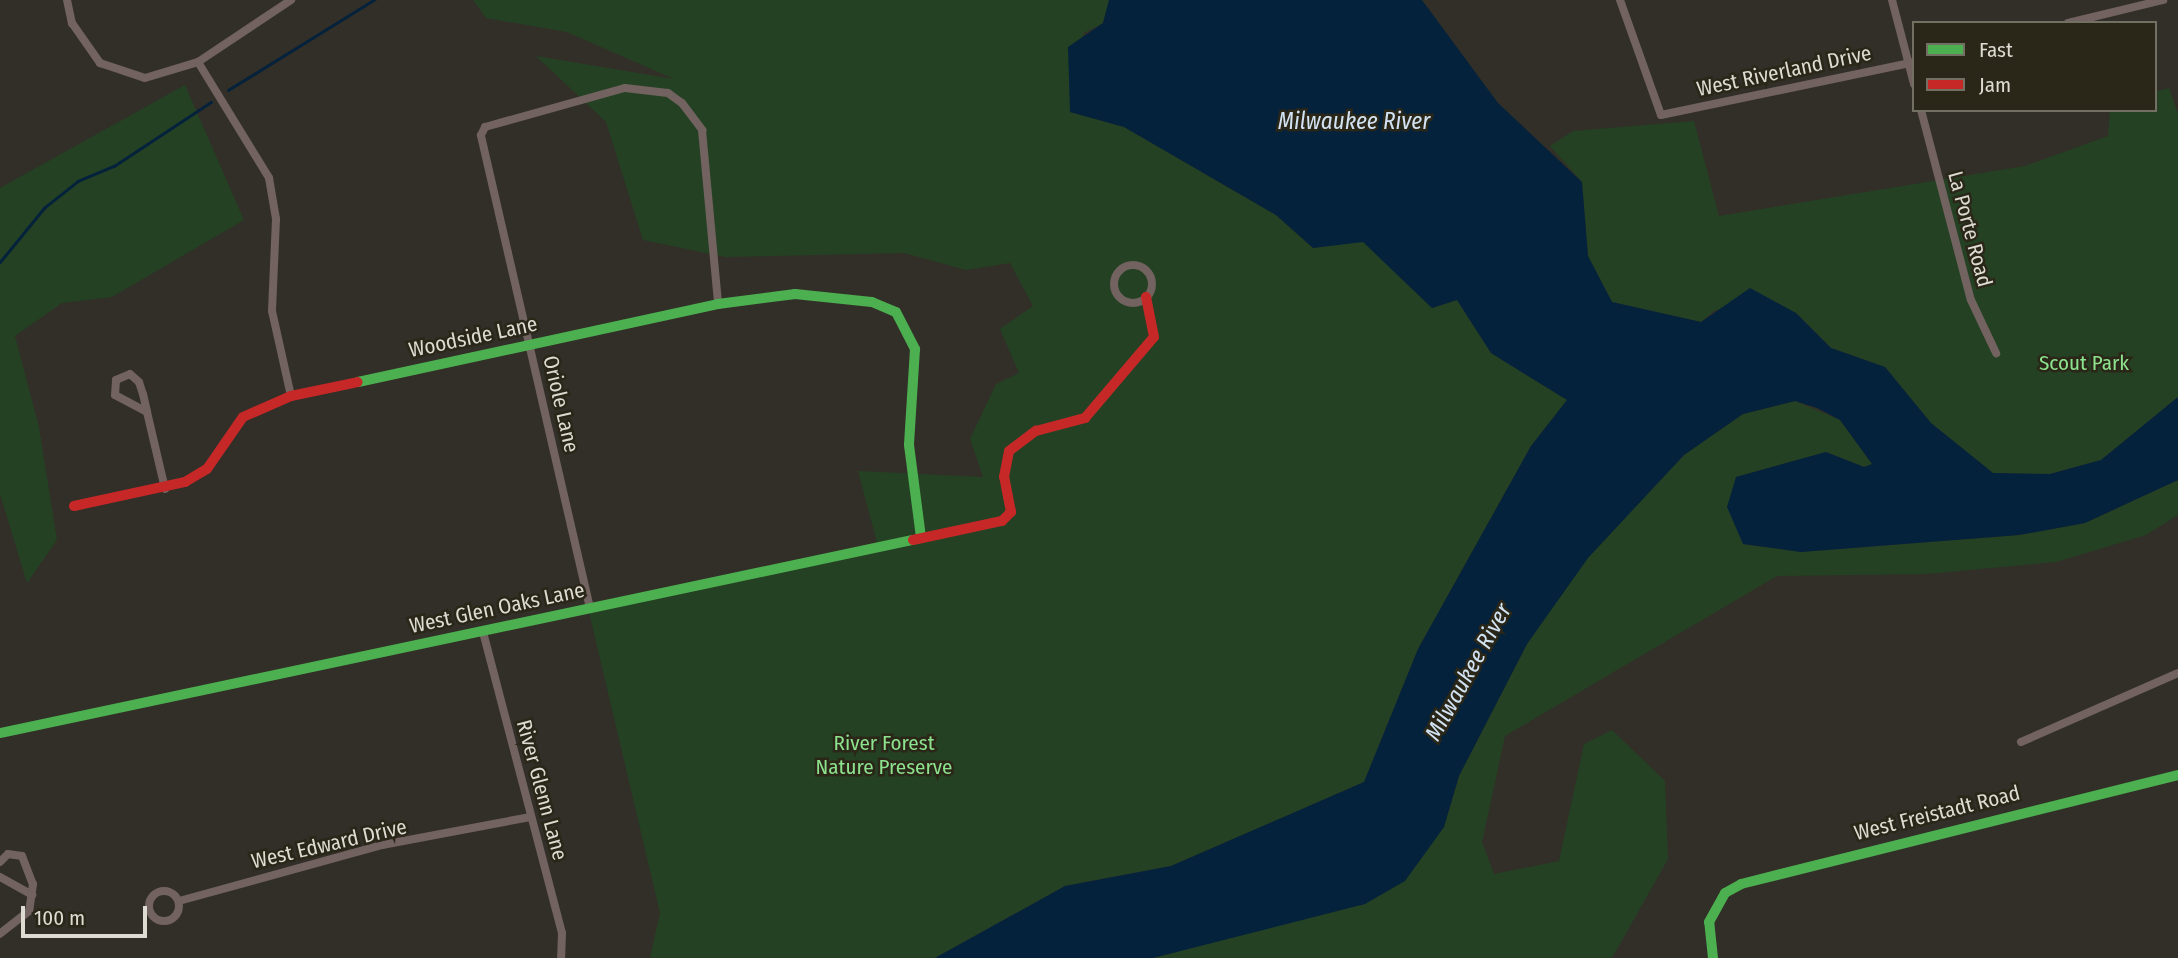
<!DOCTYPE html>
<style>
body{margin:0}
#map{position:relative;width:2178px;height:958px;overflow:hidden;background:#312f27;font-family:"Fira Sans Condensed",sans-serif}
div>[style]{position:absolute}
.green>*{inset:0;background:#254124}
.water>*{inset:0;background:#04223c}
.stream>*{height:2.5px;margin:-1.25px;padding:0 1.25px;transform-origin:1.25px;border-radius:1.25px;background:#04223c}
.street>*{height:8px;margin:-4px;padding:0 4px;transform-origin:4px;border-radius:4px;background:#726260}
.street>.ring{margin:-4px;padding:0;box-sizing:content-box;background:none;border:8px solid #726260;border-radius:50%}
.fast>*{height:10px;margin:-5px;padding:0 5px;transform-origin:5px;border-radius:5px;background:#4caf50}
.jam>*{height:10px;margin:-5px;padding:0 5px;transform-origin:5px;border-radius:5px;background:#c62828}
span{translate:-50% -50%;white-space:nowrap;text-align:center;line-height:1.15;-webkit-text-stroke:5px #2a2719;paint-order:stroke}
.street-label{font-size:21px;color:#dddbd2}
.park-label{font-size:21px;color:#8ce28d}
.water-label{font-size:23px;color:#d2e3f3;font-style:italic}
.legend{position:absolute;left:1912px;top:21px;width:245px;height:91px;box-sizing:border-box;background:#2a2719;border:2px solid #726f63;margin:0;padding:9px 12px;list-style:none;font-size:21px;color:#dddbd2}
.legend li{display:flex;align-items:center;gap:14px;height:35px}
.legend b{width:35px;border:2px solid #726f63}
.scale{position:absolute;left:21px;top:906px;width:126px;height:32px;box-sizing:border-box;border:4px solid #dddbd2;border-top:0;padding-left:9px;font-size:21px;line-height:24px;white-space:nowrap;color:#dddbd2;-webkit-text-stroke:5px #2a2719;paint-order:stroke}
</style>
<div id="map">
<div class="green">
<div style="clip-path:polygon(473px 0,1109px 0,1103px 23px,1084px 33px,1070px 112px,1124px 127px,1276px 215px,1313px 248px,1363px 241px,1432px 308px,1457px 300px,1491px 353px,1567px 400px,1531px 446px,1418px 649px,1364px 782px,1171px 866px,1065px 886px,935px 958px,650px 958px,660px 913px,589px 612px,879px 550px,858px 471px,983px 477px,970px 439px,996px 384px,1019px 373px,1000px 329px,1033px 306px,1010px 263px,966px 270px,904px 253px,725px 257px,643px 240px,606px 122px,536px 56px,674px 79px,567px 32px,486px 18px)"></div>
<div style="clip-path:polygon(185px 85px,244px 220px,112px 297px,62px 303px,15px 336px,39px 427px,57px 540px,27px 583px,0 494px,0 188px)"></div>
<div style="clip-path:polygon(2169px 88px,2178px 114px,2178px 397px,2101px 460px,2050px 474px,1993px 473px,1931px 423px,1885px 367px,1831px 348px,1796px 313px,1715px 310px,1701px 322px,1612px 302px,1588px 256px,1582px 182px,1550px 146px,1573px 131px,1694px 121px,1719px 216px,2025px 166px,2108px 136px,2110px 110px,2155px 110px,2155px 92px)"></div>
<div style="clip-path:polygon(1795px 401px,1840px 420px,1872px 464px,1864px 467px,1826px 452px,1736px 477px,1743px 544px,1801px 552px,2019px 535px,2085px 523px,2178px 480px,2178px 515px,2146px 535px,2056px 562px,1927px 574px,1777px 576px,1505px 736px,1482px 842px,1494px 874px,1559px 861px,1584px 744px,1612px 730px,1665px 781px,1668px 859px,1612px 958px,1153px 958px,1312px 916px,1444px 827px,1459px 776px,1527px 644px,1588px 557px,1684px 455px,1743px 414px)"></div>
</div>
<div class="water">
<div style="clip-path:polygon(1109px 0,1422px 0,1498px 103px,1582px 182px,1588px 256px,1612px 302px,1701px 322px,1750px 288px,1796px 313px,1831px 348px,1885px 367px,1931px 423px,1993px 473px,2050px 474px,2101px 460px,2178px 397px,2178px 480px,2085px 523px,2019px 535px,1801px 552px,1743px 544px,1727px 507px,1736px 477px,1826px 452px,1864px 467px,1872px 464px,1840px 420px,1817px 408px,1795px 401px,1743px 414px,1684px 455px,1588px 558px,1527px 644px,1459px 776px,1444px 827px,1405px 881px,1365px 904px,1153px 958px,935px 958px,1065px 886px,1171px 866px,1364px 782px,1418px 649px,1531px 446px,1567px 400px,1491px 353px,1457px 300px,1432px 308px,1363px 242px,1313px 248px,1276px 215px,1124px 127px,1070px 112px,1068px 47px,1103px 23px)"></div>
</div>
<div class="stream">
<div style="left:228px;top:90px;width:172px;rotate:-31.7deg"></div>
<div style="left:0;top:262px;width:70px;rotate:-50.8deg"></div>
<div style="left:44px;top:208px;width:43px;rotate:-38.5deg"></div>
<div style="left:78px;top:181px;width:39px;rotate:-23deg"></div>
<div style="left:114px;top:166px;width:116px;rotate:-33.4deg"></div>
</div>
<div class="street">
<div style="left:67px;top:0;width:24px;rotate:78deg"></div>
<div style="left:72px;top:23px;width:49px;rotate:55deg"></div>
<div style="left:100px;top:63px;width:47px;rotate:18.4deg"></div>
<div style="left:145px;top:78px;width:55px;rotate:-16.8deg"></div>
<div style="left:198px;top:62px;width:112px;rotate:-33.7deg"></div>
<div style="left:1620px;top:0;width:122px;rotate:70.4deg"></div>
<div style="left:1661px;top:115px;width:258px;rotate:-11.8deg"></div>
<div style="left:1892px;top:0;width:87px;rotate:75.3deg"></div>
<div style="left:2068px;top:23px;width:98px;rotate:-13.6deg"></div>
<div style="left:198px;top:62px;width:136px;rotate:58.5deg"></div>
<div style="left:269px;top:178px;width:42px;rotate:80.3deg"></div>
<div style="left:276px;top:219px;width:92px;rotate:92.5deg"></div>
<div style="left:272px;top:311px;width:87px;rotate:77.4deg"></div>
<div style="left:1921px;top:110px;width:196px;rotate:75.3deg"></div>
<div style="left:1971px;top:300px;width:59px;rotate:64.7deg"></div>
<div class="ring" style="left:1114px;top:265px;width:30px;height:30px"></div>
<div style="left:147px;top:412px;width:36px;rotate:-152deg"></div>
<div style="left:115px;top:395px;width:15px;rotate:-86deg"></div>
<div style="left:116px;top:380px;width:15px;rotate:-23deg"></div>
<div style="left:130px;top:374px;width:12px;rotate:42deg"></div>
<div style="left:139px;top:382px;width:13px;rotate:72deg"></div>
<div style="left:143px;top:394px;width:18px;rotate:77deg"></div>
<div style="left:147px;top:412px;width:79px;rotate:76.8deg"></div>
<div style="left:590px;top:608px;width:485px;rotate:-103deg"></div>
<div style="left:481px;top:135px;width:9px;rotate:-63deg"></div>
<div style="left:485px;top:127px;width:145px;rotate:-15.6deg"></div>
<div style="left:625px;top:88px;width:43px;rotate:6.6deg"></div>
<div style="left:668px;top:93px;width:17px;rotate:36deg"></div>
<div style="left:682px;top:103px;width:34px;rotate:53deg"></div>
<div style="left:702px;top:130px;width:175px;rotate:84.7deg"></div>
<div style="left:483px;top:632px;width:311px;rotate:75.3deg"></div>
<div style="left:562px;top:933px;width:25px;rotate:92deg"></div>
<div style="left:2021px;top:742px;width:171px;rotate:-23.7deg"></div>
<div style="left:0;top:862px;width:11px;rotate:-45deg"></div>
<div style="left:8px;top:854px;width:14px;rotate:8deg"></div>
<div style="left:22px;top:856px;width:30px;rotate:69deg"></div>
<div style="left:33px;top:884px;width:27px;rotate:98deg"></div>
<div style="left:29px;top:911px;width:37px;rotate:142deg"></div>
<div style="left:0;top:877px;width:37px;rotate:29deg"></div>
<div class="ring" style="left:149px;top:891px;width:22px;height:22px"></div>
<div style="left:179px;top:901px;width:211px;rotate:-15.4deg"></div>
<div style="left:382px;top:845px;width:151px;rotate:-10.7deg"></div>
</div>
<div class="fast">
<div style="left:358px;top:382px;width:368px;rotate:-12.2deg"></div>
<div style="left:718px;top:304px;width:78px;rotate:-7.4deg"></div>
<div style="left:795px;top:294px;width:77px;rotate:5.9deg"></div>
<div style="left:872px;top:302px;width:26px;rotate:23deg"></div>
<div style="left:896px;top:312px;width:42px;rotate:62.8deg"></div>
<div style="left:915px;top:349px;width:96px;rotate:93.6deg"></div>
<div style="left:909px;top:445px;width:93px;rotate:82.6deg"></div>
<div style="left:0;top:733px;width:933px;rotate:-11.94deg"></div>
<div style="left:1713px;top:958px;width:36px;rotate:-96deg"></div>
<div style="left:1709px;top:922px;width:33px;rotate:-61deg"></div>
<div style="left:1725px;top:893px;width:18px;rotate:-29deg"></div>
<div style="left:1741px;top:884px;width:450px;rotate:-14deg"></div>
</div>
<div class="jam">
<div style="left:74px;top:506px;width:114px;rotate:-12.2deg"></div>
<div style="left:185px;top:482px;width:26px;rotate:-31deg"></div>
<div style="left:207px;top:469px;width:63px;rotate:-55.3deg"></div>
<div style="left:243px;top:417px;width:52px;rotate:-23.6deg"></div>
<div style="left:291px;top:396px;width:68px;rotate:-11.8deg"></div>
<div style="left:913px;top:540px;width:91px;rotate:-12.1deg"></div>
<div style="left:1002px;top:521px;width:13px;rotate:-45deg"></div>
<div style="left:1011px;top:512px;width:36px;rotate:-101deg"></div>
<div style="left:1004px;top:477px;width:26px;rotate:-79deg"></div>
<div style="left:1009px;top:451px;width:34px;rotate:-37deg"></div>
<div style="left:1036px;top:431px;width:51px;rotate:-14.9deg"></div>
<div style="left:1085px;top:418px;width:106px;rotate:-49.6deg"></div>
<div style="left:1154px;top:337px;width:41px;rotate:-101.3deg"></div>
</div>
<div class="street-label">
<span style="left:1784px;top:71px;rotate:-12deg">West Riverland Drive</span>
<span style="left:1970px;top:229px;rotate:75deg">La Porte Road</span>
<span style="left:473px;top:337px;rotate:-12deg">Woodside Lane</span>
<span style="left:561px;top:404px;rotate:77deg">Oriole Lane</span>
<span style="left:497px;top:608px;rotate:-12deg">West Glen Oaks Lane</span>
<span style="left:542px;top:790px;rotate:75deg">River Glenn Lane</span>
<span style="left:1937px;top:813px;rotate:-14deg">West Freistadt Road</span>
<span style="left:329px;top:844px;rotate:-13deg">West Edward Drive</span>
</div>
<div class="park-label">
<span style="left:2084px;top:363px">Scout Park</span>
<span style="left:884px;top:755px">River Forest<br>Nature Preserve</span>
</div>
<div class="water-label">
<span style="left:1354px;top:121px">Milwaukee River</span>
<span style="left:1468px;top:672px;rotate:-61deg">Milwaukee River</span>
</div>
<ul class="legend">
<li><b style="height:9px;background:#4caf50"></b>Fast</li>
<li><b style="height:9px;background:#c62828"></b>Jam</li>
</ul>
<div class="scale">100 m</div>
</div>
